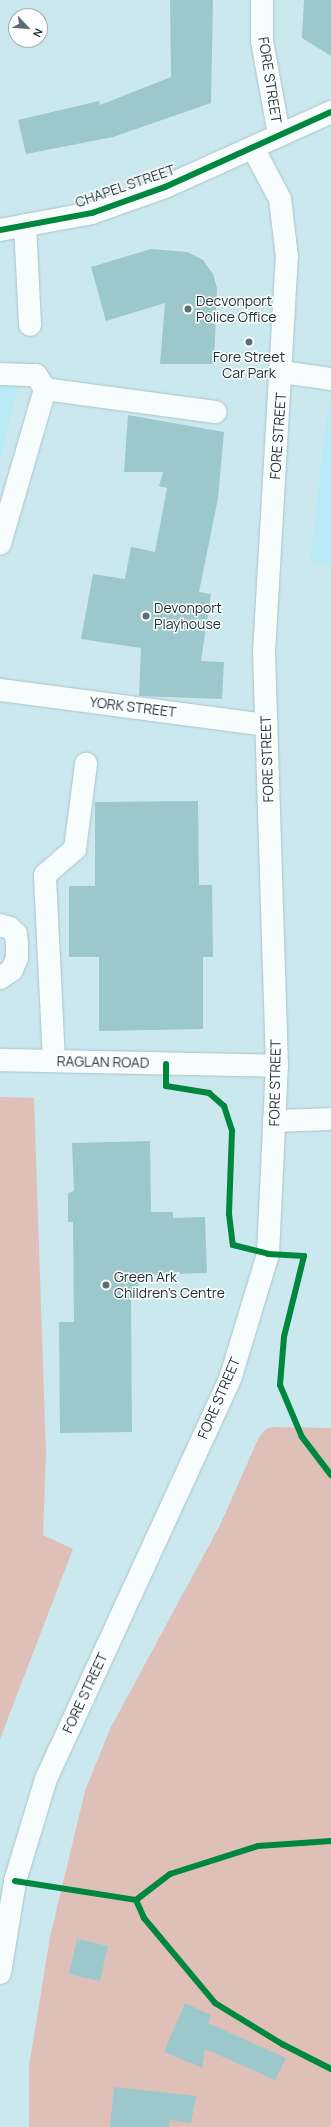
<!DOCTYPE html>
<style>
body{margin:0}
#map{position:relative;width:331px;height:2127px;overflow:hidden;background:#cbe8ef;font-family:Manrope,sans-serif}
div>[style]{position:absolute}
.built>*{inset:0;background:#baeaf6}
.green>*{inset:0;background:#dec0b8}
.building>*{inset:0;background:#9cc8cb}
.roads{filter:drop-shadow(0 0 1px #acc3c9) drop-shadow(0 0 1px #acc3c9)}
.minor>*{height:22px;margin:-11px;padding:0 11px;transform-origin:11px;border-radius:11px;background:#f7fcfd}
.major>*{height:22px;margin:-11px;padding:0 11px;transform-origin:11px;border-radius:11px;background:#f7fcfd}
.cycleway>*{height:6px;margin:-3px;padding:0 3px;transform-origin:3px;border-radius:3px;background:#00873e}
.dots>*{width:11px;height:11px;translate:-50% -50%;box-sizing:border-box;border:2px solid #fff;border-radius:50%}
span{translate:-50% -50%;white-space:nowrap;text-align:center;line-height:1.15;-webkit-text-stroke:3px #fff;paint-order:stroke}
.street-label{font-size:14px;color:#1a2e33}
.poi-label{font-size:14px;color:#1a2e33}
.left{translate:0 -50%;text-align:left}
.north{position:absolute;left:8px;top:8px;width:40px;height:40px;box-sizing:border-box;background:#fff;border:1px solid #a3abad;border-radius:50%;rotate:116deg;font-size:11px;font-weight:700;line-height:16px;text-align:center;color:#1a2e33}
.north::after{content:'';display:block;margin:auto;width:14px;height:18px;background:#586f75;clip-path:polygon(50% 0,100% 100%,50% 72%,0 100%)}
</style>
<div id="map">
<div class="built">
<div style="clip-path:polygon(19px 383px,0 459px,0 384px)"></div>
<div style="clip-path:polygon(328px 406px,331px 406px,331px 565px,310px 562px)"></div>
</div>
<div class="green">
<div style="clip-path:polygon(0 1097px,34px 1098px,46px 1454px,43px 1535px,73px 1549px,0 1739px)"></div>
<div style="clip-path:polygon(273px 1427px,331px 1428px,331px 2127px,29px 2127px,29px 2066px,50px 1937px,85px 1791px,110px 1729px,220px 1525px,259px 1437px,266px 1429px)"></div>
</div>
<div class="building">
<div style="clip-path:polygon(170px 0,213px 0,211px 103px,113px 137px,26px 154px,18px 120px,99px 101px,100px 105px,171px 77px)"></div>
<div style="clip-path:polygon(304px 0,331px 0,331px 56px,302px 38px)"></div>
<div style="clip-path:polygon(151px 249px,187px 252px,203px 260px,213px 274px,217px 288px,214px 364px,160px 364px,165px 303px,106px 321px,91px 267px)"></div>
<div style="clip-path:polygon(128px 415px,224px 432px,218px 498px,199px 592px,211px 594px,201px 661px,224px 662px,222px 699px,139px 696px,141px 648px,81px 639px,93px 574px,125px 579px,131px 547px,155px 552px,167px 488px,159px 486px,163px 472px,124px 472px)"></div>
<div style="clip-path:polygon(198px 801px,199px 885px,212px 885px,213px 957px,203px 957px,203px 1029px,99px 1031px,99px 957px,69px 957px,69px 886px,95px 886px,95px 802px)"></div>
<div style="clip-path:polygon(150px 1141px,151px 1212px,173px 1212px,173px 1218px,205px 1217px,207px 1273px,138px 1275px,139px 1297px,131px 1298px,132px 1432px,60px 1433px,59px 1322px,74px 1322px,73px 1222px,68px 1222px,68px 1193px,74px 1191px,72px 1143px)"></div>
<div style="clip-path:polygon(77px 1939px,108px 1946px,100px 1981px,69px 1974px)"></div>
<div style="clip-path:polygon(185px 2003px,211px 2015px,208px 2023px,286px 2058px,275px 2080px,205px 2049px,202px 2068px,164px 2052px)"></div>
<div style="clip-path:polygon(114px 2087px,196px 2096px,191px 2123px,170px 2120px,169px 2127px,110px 2127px)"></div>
</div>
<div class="roads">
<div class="minor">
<div style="left:262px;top:0;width:41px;rotate:90deg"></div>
<div style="left:262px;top:41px;width:96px;rotate:79.7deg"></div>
<div style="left:25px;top:225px;width:100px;rotate:87.1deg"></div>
<div style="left:282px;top:372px;width:49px;rotate:8.1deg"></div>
<div style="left:0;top:374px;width:36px;rotate:2deg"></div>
<div style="left:36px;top:375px;width:17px;rotate:57deg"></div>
<div style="left:45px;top:389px;width:161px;rotate:106.2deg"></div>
<div style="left:45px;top:389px;width:172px;rotate:7.7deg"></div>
<div style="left:0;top:690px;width:268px;rotate:7.5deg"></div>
<div style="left:0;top:925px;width:10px;rotate:17deg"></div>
<div style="left:10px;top:928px;width:8px;rotate:45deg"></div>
<div style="left:16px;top:934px;width:11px;rotate:85deg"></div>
<div style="left:17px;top:945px;width:13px;rotate:90deg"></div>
<div style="left:17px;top:958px;width:13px;rotate:113deg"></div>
<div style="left:12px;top:970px;width:14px;rotate:146deg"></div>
<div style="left:0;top:1060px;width:277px;rotate:1.2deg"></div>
<div style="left:54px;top:1061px;width:186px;rotate:-92.8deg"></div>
<div style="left:45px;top:875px;width:40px;rotate:-41deg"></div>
<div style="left:75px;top:849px;width:86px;rotate:-82.6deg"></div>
<div style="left:274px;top:1121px;width:57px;rotate:-2deg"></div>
<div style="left:0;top:1973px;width:93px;rotate:-80.7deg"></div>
<div style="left:15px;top:1881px;width:107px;rotate:-73.1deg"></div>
<div style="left:46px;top:1779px;width:443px;rotate:-65.3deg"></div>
<div style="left:231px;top:1376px;width:127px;rotate:-73.1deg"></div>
<div style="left:268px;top:1254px;width:188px;rotate:-87.3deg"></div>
<div style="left:277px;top:1066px;width:413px;rotate:-91.8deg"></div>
<div style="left:264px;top:653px;width:397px;rotate:-86.7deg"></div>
<div style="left:287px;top:257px;width:58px;rotate:-96.9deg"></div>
<div style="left:280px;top:199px;width:58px;rotate:-117.9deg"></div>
</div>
<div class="major">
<div style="left:0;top:230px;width:94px;rotate:-10.5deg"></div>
<div style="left:92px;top:213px;width:77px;rotate:-19.6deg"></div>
<div style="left:165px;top:187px;width:182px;rotate:-24.3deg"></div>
</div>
</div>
<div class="cycleway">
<div style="left:0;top:230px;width:94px;rotate:-10.5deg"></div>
<div style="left:92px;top:213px;width:77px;rotate:-19.6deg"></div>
<div style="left:165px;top:187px;width:182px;rotate:-24.3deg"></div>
<div style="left:166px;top:1064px;width:22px;rotate:90deg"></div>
<div style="left:166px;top:1086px;width:44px;rotate:9.2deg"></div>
<div style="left:209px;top:1093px;width:20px;rotate:41deg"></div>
<div style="left:224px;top:1106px;width:26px;rotate:72deg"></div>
<div style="left:232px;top:1131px;width:83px;rotate:92.1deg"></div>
<div style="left:229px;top:1214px;width:31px;rotate:83deg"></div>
<div style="left:233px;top:1245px;width:36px;rotate:14deg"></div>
<div style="left:268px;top:1254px;width:36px;rotate:3deg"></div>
<div style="left:304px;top:1256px;width:83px;rotate:103.9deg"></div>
<div style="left:284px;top:1337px;width:48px;rotate:94.8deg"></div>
<div style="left:280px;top:1385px;width:56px;rotate:67.1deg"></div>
<div style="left:302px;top:1437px;width:48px;rotate:52.7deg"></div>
<div style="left:15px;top:1881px;width:122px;rotate:8.9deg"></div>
<div style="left:136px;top:1900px;width:43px;rotate:-37.4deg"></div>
<div style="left:170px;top:1874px;width:92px;rotate:-17.7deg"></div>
<div style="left:258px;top:1846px;width:73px;rotate:-3.9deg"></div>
<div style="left:136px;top:1900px;width:20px;rotate:66deg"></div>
<div style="left:144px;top:1918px;width:111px;rotate:50.1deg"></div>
<div style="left:215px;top:2003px;width:79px;rotate:31.5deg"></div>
<div style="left:282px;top:2044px;width:55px;rotate:27deg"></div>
</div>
<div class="dots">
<div style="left:188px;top:309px;background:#586f75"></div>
<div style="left:249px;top:342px;background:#586f75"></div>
<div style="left:146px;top:616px;background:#586f75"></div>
<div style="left:106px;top:1285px;background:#586f75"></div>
</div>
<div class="street-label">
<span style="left:270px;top:80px;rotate:81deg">FORE STREET</span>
<span style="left:125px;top:186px;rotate:-19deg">CHAPEL STREET</span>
<span style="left:278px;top:436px;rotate:-86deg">FORE STREET</span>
<span style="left:133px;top:707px;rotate:7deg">YORK STREET</span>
<span style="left:267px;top:759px;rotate:-92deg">FORE STREET</span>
<span style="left:103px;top:1062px;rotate:1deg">RAGLAN ROAD</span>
<span style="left:275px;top:1083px;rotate:-89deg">FORE STREET</span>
<span style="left:219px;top:1398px;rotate:-67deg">FORE STREET</span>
<span style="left:85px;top:1693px;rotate:-65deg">FORE STREET</span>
</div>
<div class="poi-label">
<span class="left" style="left:196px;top:309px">Decvonport<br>Police Office</span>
<span style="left:249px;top:365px">Fore Street<br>Car Park</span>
<span class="left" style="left:154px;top:616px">Devonport<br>Playhouse</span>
<span class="left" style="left:114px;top:1285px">Green Ark<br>Children's Centre</span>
</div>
<div class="north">N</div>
</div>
